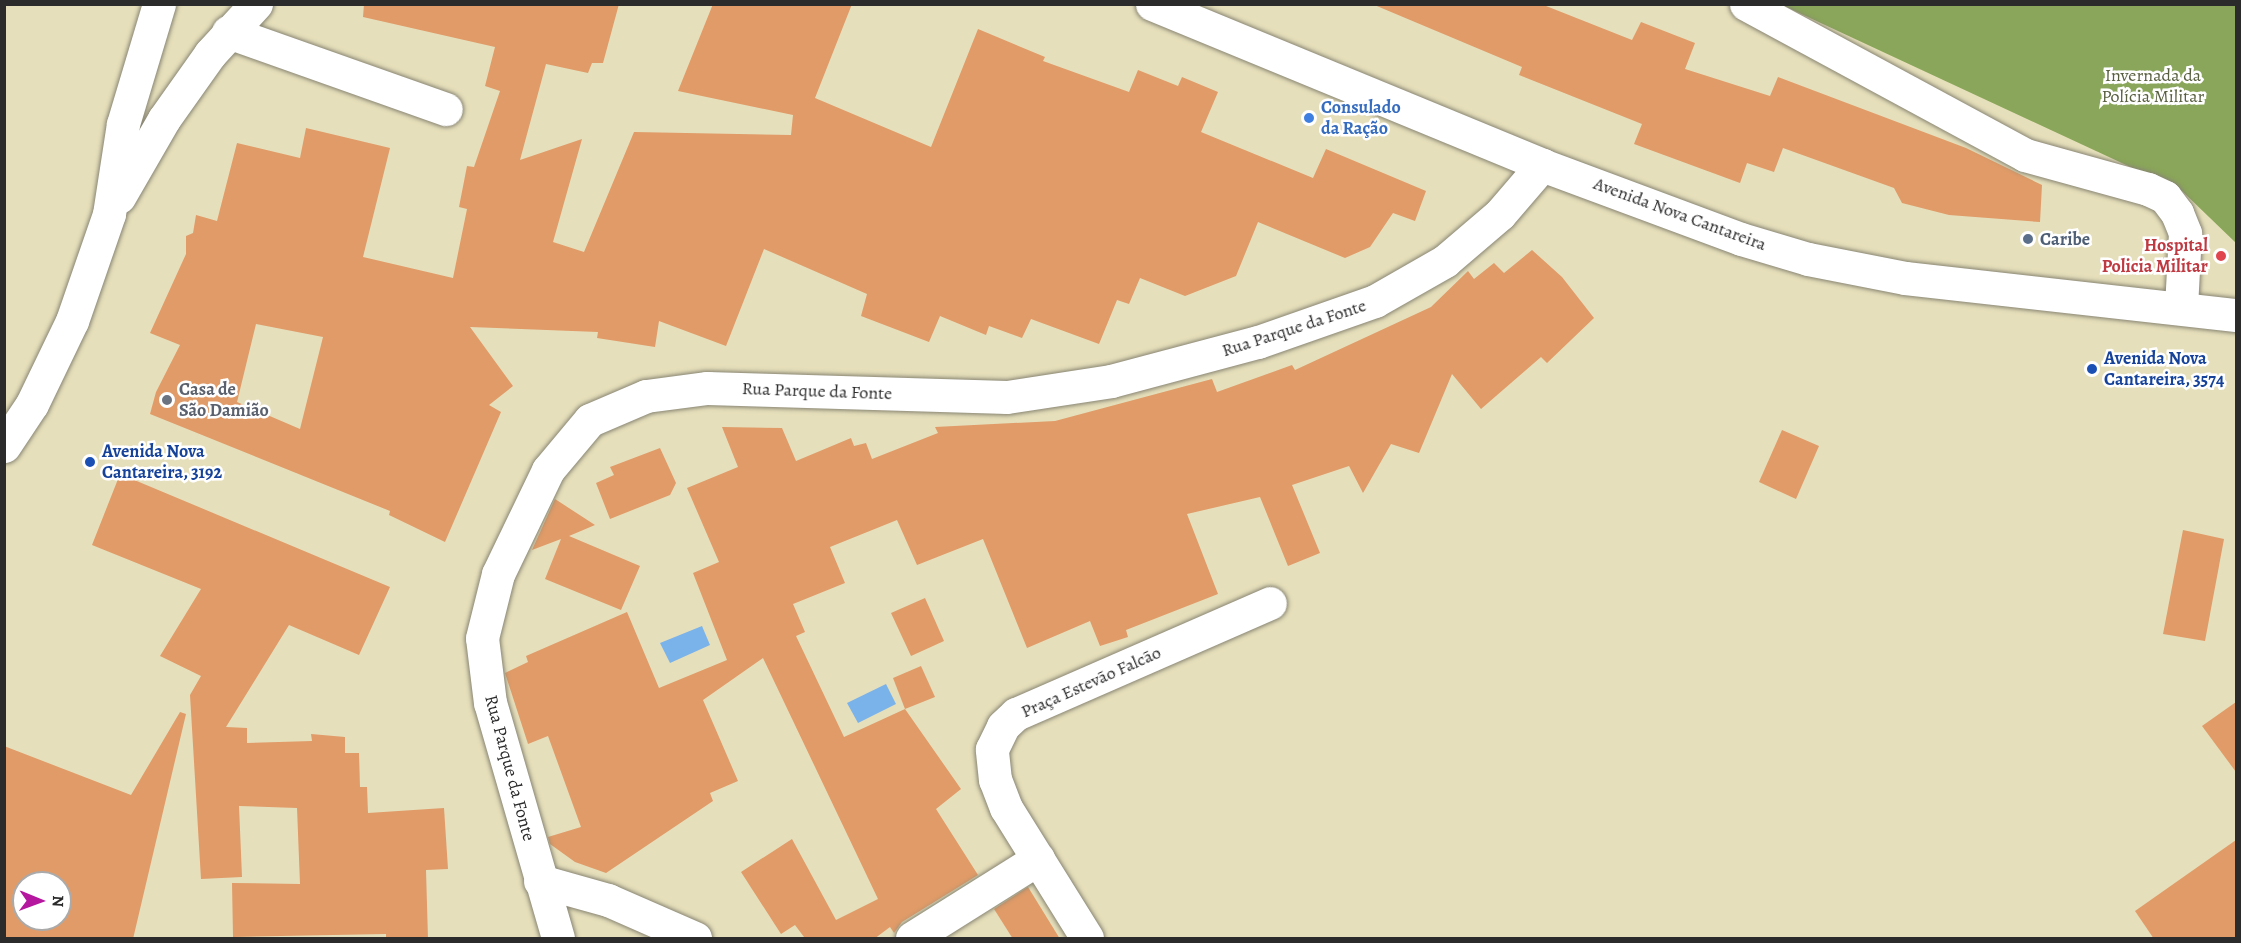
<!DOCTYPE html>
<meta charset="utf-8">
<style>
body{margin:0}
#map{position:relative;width:2241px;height:943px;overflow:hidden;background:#e6dfbb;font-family:Alegreya,serif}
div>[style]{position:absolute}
.forest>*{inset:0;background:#8aa65a}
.water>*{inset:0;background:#7ab2ea}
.building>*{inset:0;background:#e09b68}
.roads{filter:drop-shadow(0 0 2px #888573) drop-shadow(0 0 2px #888573)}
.minor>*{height:33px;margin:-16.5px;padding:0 16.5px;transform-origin:16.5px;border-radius:16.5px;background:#fff}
.major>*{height:33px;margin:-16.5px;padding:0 16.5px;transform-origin:16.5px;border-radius:16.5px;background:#fff}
.dots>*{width:16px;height:16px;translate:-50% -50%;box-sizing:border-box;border:3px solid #fff;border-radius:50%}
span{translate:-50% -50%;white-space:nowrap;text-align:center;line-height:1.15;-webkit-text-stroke:5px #fff;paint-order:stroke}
.park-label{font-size:18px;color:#585f3f}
.shop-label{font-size:18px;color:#366cbe;font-weight:700}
.left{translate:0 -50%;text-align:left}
.street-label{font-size:18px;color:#2b2b2b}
.service-label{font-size:18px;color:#4e5e75;font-weight:700}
.health-label{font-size:18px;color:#be3a42;font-weight:700}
.right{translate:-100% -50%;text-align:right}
.transit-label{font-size:18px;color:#164399;font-weight:700}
.worship-label{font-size:18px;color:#5b616d;font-weight:700}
.frame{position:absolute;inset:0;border:6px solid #2b2b2b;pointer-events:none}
.north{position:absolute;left:12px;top:871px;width:60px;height:60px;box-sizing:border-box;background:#fff;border:2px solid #aaa;border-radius:50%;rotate:91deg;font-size:16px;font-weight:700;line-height:24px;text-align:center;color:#2b2b2b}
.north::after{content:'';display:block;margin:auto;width:21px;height:27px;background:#b5179e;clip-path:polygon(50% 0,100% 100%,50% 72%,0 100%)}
</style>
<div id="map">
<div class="forest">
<div style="clip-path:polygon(1782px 5px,2236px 5px,2236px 243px,2182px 191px)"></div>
</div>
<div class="water">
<div style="clip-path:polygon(702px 626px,710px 645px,670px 663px,660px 643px)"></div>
<div style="clip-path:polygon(886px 684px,896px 704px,858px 723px,847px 703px)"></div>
</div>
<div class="building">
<div style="clip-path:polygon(evenodd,364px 4px,619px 4px,603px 63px,592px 63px,588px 73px,546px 64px,520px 160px,582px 139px,553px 242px,584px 252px,634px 132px,791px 135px,793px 115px,678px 91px,713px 4px,852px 4px,815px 98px,931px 147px,978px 29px,1045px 57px,1043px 61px,1129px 92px,1138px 70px,1178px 86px,1182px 77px,1218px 92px,1201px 132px,1313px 178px,1326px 149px,1426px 191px,1415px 221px,1393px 213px,1370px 247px,1345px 258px,1258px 222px,1236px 276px,1185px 296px,1140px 278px,1129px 304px,1117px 300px,1099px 344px,1031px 319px,1022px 338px,989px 326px,986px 335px,940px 316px,929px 342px,861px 316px,867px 294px,764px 249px,726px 346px,659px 321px,655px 347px,597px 338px,598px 332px,470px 327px,513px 386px,489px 405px,501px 412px,445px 542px,389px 515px,390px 511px,150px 414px,156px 392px,180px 345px,150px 333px,186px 254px,186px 236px,193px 233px,196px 215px,217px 221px,237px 143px,300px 158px,306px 128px,390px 148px,363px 257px,453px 278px,467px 209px,459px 207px,467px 166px,474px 167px,500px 91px,485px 86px,495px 47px,363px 17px,364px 4px,256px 324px,323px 337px,300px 429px,237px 402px,256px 324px)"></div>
<div style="clip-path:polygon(1372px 4px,1541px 4px,1632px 40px,1641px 22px,1695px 43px,1685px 69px,1770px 96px,1778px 77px,1966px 148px,2042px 185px,2040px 222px,1949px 215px,1902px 203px,1894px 188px,1783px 148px,1774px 172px,1747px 163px,1740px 183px,1634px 144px,1642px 124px,1519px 75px,1522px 67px)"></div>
<div style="clip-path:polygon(1532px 250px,1562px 277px,1594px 318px,1547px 363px,1541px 357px,1481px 409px,1452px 374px,1419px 453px,1391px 444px,1363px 493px,1349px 466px,1292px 485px,1320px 553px,1288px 566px,1260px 497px,1187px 514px,1218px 594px,1126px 630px,1128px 637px,1100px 646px,1090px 621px,1027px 648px,983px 539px,917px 565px,897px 520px,830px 547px,845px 583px,793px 604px,805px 632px,796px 636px,844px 737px,905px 709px,961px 789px,936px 809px,978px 875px,902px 922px,894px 933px,890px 927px,874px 939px,801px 939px,804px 937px,795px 925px,781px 934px,741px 872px,792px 839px,836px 920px,878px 899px,763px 658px,703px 700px,738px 781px,710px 793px,713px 801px,606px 873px,575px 862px,550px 844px,548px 837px,581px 827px,548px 736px,528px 744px,505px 673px,528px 662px,526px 656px,627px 612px,659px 688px,727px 660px,693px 573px,719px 562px,687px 488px,738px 467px,722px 427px,782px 428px,796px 461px,851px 438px,854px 446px,866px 443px,872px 459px,938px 433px,935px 427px,1055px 421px,1212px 379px,1217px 392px,1292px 365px,1295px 370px,1431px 307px,1468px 271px,1474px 279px,1494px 263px,1504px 273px)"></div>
<div style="clip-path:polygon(1782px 430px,1819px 446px,1796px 499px,1759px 482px)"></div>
<div style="clip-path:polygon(660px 448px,676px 483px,670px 495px,610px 519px,596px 483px,614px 475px,610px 467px)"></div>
<div style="clip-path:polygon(120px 474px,390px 587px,359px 655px,289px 625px,226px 727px,247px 728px,247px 743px,312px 741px,311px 734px,345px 737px,345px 753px,359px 753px,360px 787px,367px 787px,368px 813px,444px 808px,448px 869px,426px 870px,428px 939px,386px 939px,386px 934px,233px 937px,232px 883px,300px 884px,297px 808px,239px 806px,242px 877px,201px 879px,190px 695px,201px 676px,160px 656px,201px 589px,92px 545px)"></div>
<div style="clip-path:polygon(555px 499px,595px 525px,569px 536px,640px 566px,621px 610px,545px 579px,561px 539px,532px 550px)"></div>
<div style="clip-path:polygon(2183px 530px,2224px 539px,2205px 641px,2163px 634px)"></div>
<div style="clip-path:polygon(925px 598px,944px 641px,911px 656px,891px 613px)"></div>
<div style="clip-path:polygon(921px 666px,935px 697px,905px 709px,893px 678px)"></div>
<div style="clip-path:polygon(2236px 702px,2236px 772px,2202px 726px)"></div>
<div style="clip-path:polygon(evenodd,180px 712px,186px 714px,133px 939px,4px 939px,4px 746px,131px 795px,180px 712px,24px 883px,60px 883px,60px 919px,24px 919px,24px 883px)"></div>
<div style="clip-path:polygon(2236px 840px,2236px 939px,2154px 939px,2135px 911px)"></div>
<div style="clip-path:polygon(1028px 887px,1060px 939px,1013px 939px,994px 909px)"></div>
</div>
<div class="roads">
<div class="minor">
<div style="left:1746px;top:4px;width:317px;rotate:28.4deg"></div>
<div style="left:2025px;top:155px;width:128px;rotate:15.5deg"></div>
<div style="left:2148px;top:189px;width:19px;rotate:25deg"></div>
<div style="left:2165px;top:197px;width:20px;rotate:53deg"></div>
<div style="left:2177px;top:213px;width:22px;rotate:68deg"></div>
<div style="left:2185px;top:233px;width:74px;rotate:93.1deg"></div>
<div style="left:228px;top:32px;width:231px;rotate:19.5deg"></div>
<div style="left:540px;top:881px;width:71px;rotate:15.6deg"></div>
<div style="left:608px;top:900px;width:95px;rotate:23.6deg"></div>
<div style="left:558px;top:938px;width:245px;rotate:-106.1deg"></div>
<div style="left:490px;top:703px;width:65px;rotate:-97deg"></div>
<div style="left:482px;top:638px;width:66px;rotate:-76deg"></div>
<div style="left:498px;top:574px;width:115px;rotate:-64.3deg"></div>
<div style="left:548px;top:470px;width:65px;rotate:-50deg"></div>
<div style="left:590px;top:420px;width:61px;rotate:-23.2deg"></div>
<div style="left:646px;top:396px;width:62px;rotate:-7.5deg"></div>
<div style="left:707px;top:388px;width:300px;rotate:1.7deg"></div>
<div style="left:1007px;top:397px;width:105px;rotate:-8.7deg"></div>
<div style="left:1111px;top:381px;width:152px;rotate:-14.9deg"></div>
<div style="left:1258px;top:342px;width:124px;rotate:-19.3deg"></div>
<div style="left:1375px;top:301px;width:81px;rotate:-29.7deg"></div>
<div style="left:1445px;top:261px;width:72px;rotate:-40.5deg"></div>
<div style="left:1500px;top:214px;width:65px;rotate:-49.4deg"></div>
<div style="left:912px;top:938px;width:149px;rotate:-32.1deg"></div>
<div style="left:1087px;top:938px;width:153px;rotate:-121.9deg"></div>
<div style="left:1006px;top:808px;width:30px;rotate:-111deg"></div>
<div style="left:995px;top:780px;width:31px;rotate:-96deg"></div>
<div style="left:992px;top:749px;width:25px;rotate:-64deg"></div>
<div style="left:1003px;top:726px;width:18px;rotate:-43deg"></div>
<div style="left:1016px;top:714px;width:277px;rotate:-23.6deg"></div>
</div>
<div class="major">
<div style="left:1152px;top:4px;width:422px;rotate:22.4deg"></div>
<div style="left:1542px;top:165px;width:212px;rotate:20.4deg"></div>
<div style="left:1741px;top:239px;width:70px;rotate:16.6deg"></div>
<div style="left:1808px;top:259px;width:99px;rotate:11.1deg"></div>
<div style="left:1905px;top:278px;width:333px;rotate:6.4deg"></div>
<div style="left:119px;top:197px;width:90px;rotate:-60deg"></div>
<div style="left:164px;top:119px;width:80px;rotate:-54.7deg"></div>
<div style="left:210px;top:54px;width:68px;rotate:-47.4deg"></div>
<div style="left:4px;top:446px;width:50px;rotate:-56.3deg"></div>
<div style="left:32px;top:404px;width:92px;rotate:-64.3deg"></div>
<div style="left:72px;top:321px;width:113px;rotate:-70.9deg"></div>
<div style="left:109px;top:214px;width:91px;rotate:-81.2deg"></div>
<div style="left:123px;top:124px;width:125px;rotate:-73.3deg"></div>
</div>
</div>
<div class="dots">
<div style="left:1309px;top:118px;background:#3f7fe0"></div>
<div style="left:2028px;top:239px;background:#5c6f8a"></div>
<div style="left:2221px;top:256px;background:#e0444e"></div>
<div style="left:2092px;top:369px;background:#1a4fb4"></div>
<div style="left:167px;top:400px;background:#6b7280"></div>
<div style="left:90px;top:462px;background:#1a4fb4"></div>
</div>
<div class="park-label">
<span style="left:2153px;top:86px">Invernada da<br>Polícia Militar</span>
</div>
<div class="shop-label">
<span class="left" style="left:1321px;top:118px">Consulado<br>da Ração</span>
</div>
<div class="street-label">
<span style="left:1680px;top:214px;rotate:20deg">Avenida Nova Cantareira</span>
<span style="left:1294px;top:328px;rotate:-18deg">Rua Parque da Fonte</span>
<span style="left:817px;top:391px;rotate:2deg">Rua Parque da Fonte</span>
<span style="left:1091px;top:682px;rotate:-24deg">Praça Estevão Falcão</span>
<span style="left:510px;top:768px;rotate:75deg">Rua Parque da Fonte</span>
</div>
<div class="service-label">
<span class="left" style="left:2040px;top:239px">Caribe</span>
</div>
<div class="health-label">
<span class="right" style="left:2208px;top:256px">Hospital<br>Policia Militar</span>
</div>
<div class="transit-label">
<span class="left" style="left:2104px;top:369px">Avenida Nova<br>Cantareira, 3574</span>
<span class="left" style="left:102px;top:462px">Avenida Nova<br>Cantareira, 3192</span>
</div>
<div class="worship-label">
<span class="left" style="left:179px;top:400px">Casa de<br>São Damião</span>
</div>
<div class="frame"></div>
<div class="north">N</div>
</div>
